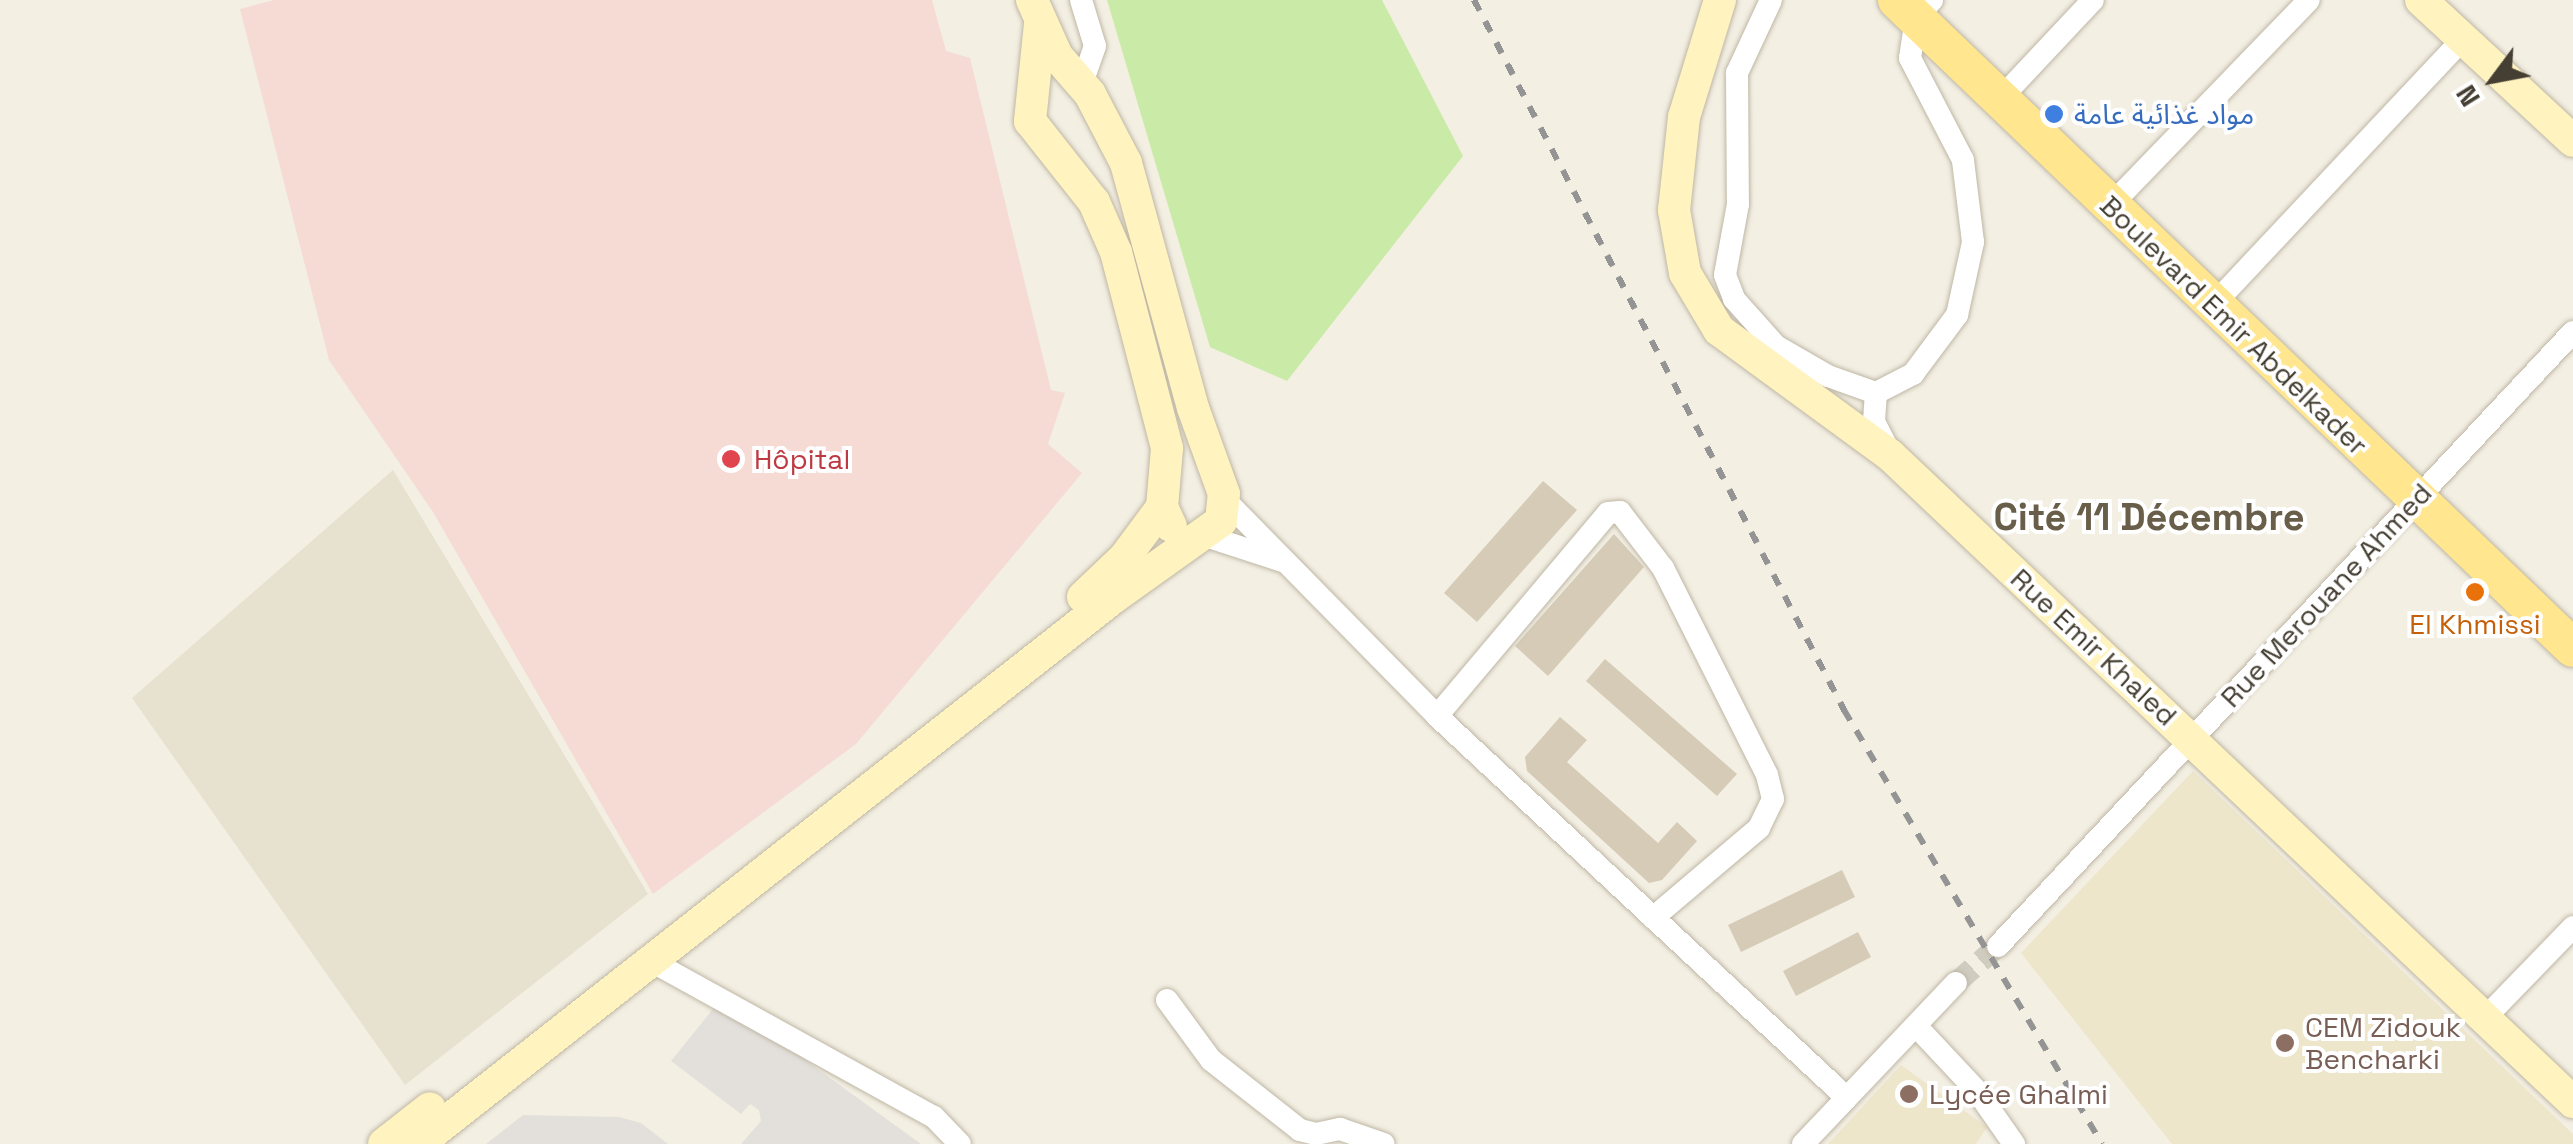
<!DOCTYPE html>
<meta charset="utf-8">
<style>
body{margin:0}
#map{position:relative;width:2573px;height:1144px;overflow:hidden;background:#f3efe3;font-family:"Space Grotesk","Noto Sans Arabic",sans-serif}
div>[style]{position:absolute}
.residential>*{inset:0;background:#e7e1d0}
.education>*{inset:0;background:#ede6cb}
.medical>*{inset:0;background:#f5dbd4}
.green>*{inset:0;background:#c9eba7}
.parking>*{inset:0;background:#e3e0dc}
.building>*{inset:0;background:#d5cbb7}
.street-tunnel>*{height:22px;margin-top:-11px;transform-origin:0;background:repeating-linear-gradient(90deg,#d0ccc0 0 22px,transparent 0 33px)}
.roads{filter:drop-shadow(0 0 2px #bfb7a5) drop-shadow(0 0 2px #bfb7a5)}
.street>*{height:22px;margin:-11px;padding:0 11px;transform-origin:11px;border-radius:11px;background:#fff}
.secondary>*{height:32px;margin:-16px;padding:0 16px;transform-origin:16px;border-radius:16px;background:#fff3c0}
.primary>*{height:38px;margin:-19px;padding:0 19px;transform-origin:19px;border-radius:19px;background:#ffe68f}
.rail>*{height:6px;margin-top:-3px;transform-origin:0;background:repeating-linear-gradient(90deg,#949494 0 12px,transparent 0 24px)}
.dots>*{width:28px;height:28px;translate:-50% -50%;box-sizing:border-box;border:5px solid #fff;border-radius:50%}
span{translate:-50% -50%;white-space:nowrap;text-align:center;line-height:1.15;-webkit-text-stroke:8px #fff;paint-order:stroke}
.shop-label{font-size:28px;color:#366cbe}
.left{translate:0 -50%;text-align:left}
.street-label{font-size:28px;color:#453f33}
.health-label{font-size:28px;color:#be3a42}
.food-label{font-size:28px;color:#c56008}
.education-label{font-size:28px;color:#785e54}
.district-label{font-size:38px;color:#695e49;font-weight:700}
.north{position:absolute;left:2443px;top:30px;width:100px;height:100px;-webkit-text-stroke:8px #fff;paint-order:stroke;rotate:238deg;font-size:28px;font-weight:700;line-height:40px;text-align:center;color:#453f33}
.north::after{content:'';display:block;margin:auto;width:35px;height:45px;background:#453f33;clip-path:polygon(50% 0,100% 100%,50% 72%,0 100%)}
</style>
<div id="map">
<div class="residential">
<div style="clip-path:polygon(393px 470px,648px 894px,405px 1085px,132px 698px)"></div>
</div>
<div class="education">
<div style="clip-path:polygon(2193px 771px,2573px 1134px,2573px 1144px,2172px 1144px,2021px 953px)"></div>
<div style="clip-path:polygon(1901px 1065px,1987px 1127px,1976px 1144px,1828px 1144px)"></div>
</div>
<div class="medical">
<div style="clip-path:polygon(274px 0,932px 0,946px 51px,970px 58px,1051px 390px,1065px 393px,1048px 444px,1082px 473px,856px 744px,653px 894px,433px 512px,329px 360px,240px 9px)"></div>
</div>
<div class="green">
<div style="clip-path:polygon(1107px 0,1382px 0,1463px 156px,1287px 381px,1210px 347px)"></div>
</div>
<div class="parking">
<div style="clip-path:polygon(721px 999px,921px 1144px,741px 1144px,761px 1121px,759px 1110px,750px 1104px,741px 1114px,671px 1061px)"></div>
<div style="clip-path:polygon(523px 1115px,619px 1117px,641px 1123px,668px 1144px,486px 1144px)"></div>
</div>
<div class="building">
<div style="clip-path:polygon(1543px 481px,1577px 510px,1477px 622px,1444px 593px)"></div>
<div style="clip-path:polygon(1614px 534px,1644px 567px,1548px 676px,1515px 646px)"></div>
<div style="clip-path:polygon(1605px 659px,1737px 774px,1717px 796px,1586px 681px)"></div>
<div style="clip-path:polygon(1560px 717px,1587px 740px,1567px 762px,1658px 843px,1677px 822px,1697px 841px,1662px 880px,1649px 883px,1527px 771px,1525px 757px)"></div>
<div style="clip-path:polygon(1842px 870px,1855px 897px,1741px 952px,1728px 925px)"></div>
<div style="clip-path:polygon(1858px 932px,1871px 957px,1796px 996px,1783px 971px)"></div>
</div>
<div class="street-tunnel">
<div style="left:1956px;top:983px;width:56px;rotate:-41.4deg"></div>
</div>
<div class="roads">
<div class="street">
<div style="left:1081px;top:0;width:48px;rotate:73.1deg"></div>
<div style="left:1095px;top:46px;width:42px;rotate:109.3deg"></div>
<div style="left:1771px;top:0;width:81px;rotate:115deg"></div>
<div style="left:1737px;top:73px;width:131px;rotate:89.6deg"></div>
<div style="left:1738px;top:204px;width:72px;rotate:100.4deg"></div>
<div style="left:1725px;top:275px;width:26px;rotate:69deg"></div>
<div style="left:1734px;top:299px;width:63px;rotate:48.2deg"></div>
<div style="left:1776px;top:346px;width:60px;rotate:30deg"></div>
<div style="left:1828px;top:376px;width:51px;rotate:19.5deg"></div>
<div style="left:2001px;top:98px;width:134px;rotate:-46.8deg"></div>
<div style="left:2110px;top:206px;width:286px;rotate:-46deg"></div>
<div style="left:2214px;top:304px;width:365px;rotate:-46.8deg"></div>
<div style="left:1889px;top:451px;width:34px;rotate:-117deg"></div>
<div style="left:1874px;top:421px;width:28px;rotate:-86deg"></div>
<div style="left:1876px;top:393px;width:42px;rotate:-27.2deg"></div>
<div style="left:1913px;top:374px;width:74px;rotate:-53.3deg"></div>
<div style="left:1957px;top:315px;width:75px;rotate:-77.6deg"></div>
<div style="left:1973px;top:242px;width:83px;rotate:-97deg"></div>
<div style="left:1963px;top:160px;width:115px;rotate:-117.5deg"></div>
<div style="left:1910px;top:58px;width:40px;rotate:-81.5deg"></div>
<div style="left:1916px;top:18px;width:24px;rotate:-48deg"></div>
<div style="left:1225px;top:500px;width:303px;rotate:45.5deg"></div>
<div style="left:1437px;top:716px;width:560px;rotate:42.98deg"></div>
<div style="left:1203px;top:535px;width:83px;rotate:18.2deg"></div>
<div style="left:1437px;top:716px;width:265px;rotate:-49.9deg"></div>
<div style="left:1608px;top:513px;width:12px;rotate:-5deg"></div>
<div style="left:1620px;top:512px;width:71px;rotate:52.5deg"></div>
<div style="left:1663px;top:568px;width:232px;rotate:63.3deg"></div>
<div style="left:1767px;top:775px;width:25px;rotate:76deg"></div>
<div style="left:1773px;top:799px;width:32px;rotate:116deg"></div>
<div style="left:1759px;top:828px;width:139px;rotate:139.7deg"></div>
<div style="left:1998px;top:946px;width:841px;rotate:-46.88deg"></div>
<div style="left:651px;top:961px;width:323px;rotate:28.9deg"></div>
<div style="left:934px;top:1117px;width:37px;rotate:46deg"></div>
<div style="left:1167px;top:1000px;width:74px;rotate:53.7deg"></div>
<div style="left:1211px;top:1060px;width:113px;rotate:38.2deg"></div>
<div style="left:1300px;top:1130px;width:16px;rotate:14deg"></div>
<div style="left:1316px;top:1134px;width:25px;rotate:-12deg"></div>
<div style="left:1340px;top:1129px;width:46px;rotate:18.8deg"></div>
<div style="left:2484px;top:1019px;width:128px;rotate:-45.9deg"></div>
<div style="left:1918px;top:1028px;width:86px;rotate:46.9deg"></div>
<div style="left:1977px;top:1091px;width:65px;rotate:55.1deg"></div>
<div style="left:1803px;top:1144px;width:222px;rotate:-46.5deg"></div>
</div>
<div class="secondary">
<div style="left:1720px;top:0;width:122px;rotate:107.1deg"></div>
<div style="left:1684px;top:117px;width:94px;rotate:96.1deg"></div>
<div style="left:1674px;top:210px;width:64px;rotate:80.1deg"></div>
<div style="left:1685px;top:273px;width:66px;rotate:59.2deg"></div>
<div style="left:1719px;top:330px;width:212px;rotate:36.2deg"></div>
<div style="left:1890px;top:455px;width:941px;rotate:43.45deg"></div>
<div style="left:2421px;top:0;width:207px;rotate:42.8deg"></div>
<div style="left:1040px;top:24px;width:98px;rotate:95.9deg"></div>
<div style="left:1030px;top:121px;width:103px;rotate:51.7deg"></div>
<div style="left:1094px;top:202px;width:55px;rotate:66.3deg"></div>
<div style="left:1116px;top:252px;width:203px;rotate:75.4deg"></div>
<div style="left:1167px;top:448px;width:59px;rotate:94.8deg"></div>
<div style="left:1162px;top:507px;width:21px;rotate:65deg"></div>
<div style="left:1083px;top:597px;width:58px;rotate:-43.6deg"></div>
<div style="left:1125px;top:557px;width:62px;rotate:-53.5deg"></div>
<div style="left:384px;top:1144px;width:58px;rotate:-38deg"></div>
<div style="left:418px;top:1144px;width:884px;rotate:-38.15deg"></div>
<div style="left:1113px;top:598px;width:133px;rotate:-35.5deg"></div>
<div style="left:1221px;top:521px;width:27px;rotate:-84deg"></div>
<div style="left:1224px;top:494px;width:91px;rotate:-109.8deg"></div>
<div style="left:1193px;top:408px;width:254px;rotate:-105.3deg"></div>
<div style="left:1126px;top:163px;width:78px;rotate:-117.6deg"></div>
<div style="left:1090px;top:94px;width:50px;rotate:-131deg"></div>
<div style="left:1057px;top:56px;width:61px;rotate:-114.1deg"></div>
</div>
<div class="primary">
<div style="left:1897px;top:0;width:936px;rotate:43.79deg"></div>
</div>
</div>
<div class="rail">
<div style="left:1474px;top:0;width:801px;rotate:62.47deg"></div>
<div style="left:1844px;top:710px;width:505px;rotate:59.27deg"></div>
</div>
<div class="dots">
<div style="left:2054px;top:114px;background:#3f7fe0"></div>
<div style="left:731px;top:459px;background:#e0444e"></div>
<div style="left:2475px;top:592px;background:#e8710a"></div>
<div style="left:2285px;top:1043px;background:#8d6e63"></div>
<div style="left:1909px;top:1094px;background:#8d6e63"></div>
</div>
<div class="shop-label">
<span class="left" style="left:2074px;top:114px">مواد غذائية عامة</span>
</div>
<div class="street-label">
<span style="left:2234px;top:325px;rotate:44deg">Boulevard Emir Abdelkader</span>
<span style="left:2326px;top:595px;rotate:-47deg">Rue Merouane Ahmed</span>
<span style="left:2094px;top:647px;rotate:43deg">Rue Emir Khaled</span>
</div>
<div class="health-label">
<span class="left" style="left:754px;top:459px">Hôpital</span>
</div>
<div class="food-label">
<span style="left:2475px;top:624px">El Khmissi</span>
</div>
<div class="education-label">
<span class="left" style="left:2305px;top:1043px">CEM Zidouk<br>Bencharki</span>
<span class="left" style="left:1929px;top:1094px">Lycée Ghalmi</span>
</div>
<div class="district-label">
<span style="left:2149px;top:518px">Cité 11 Décembre</span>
</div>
<div class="north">N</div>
</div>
